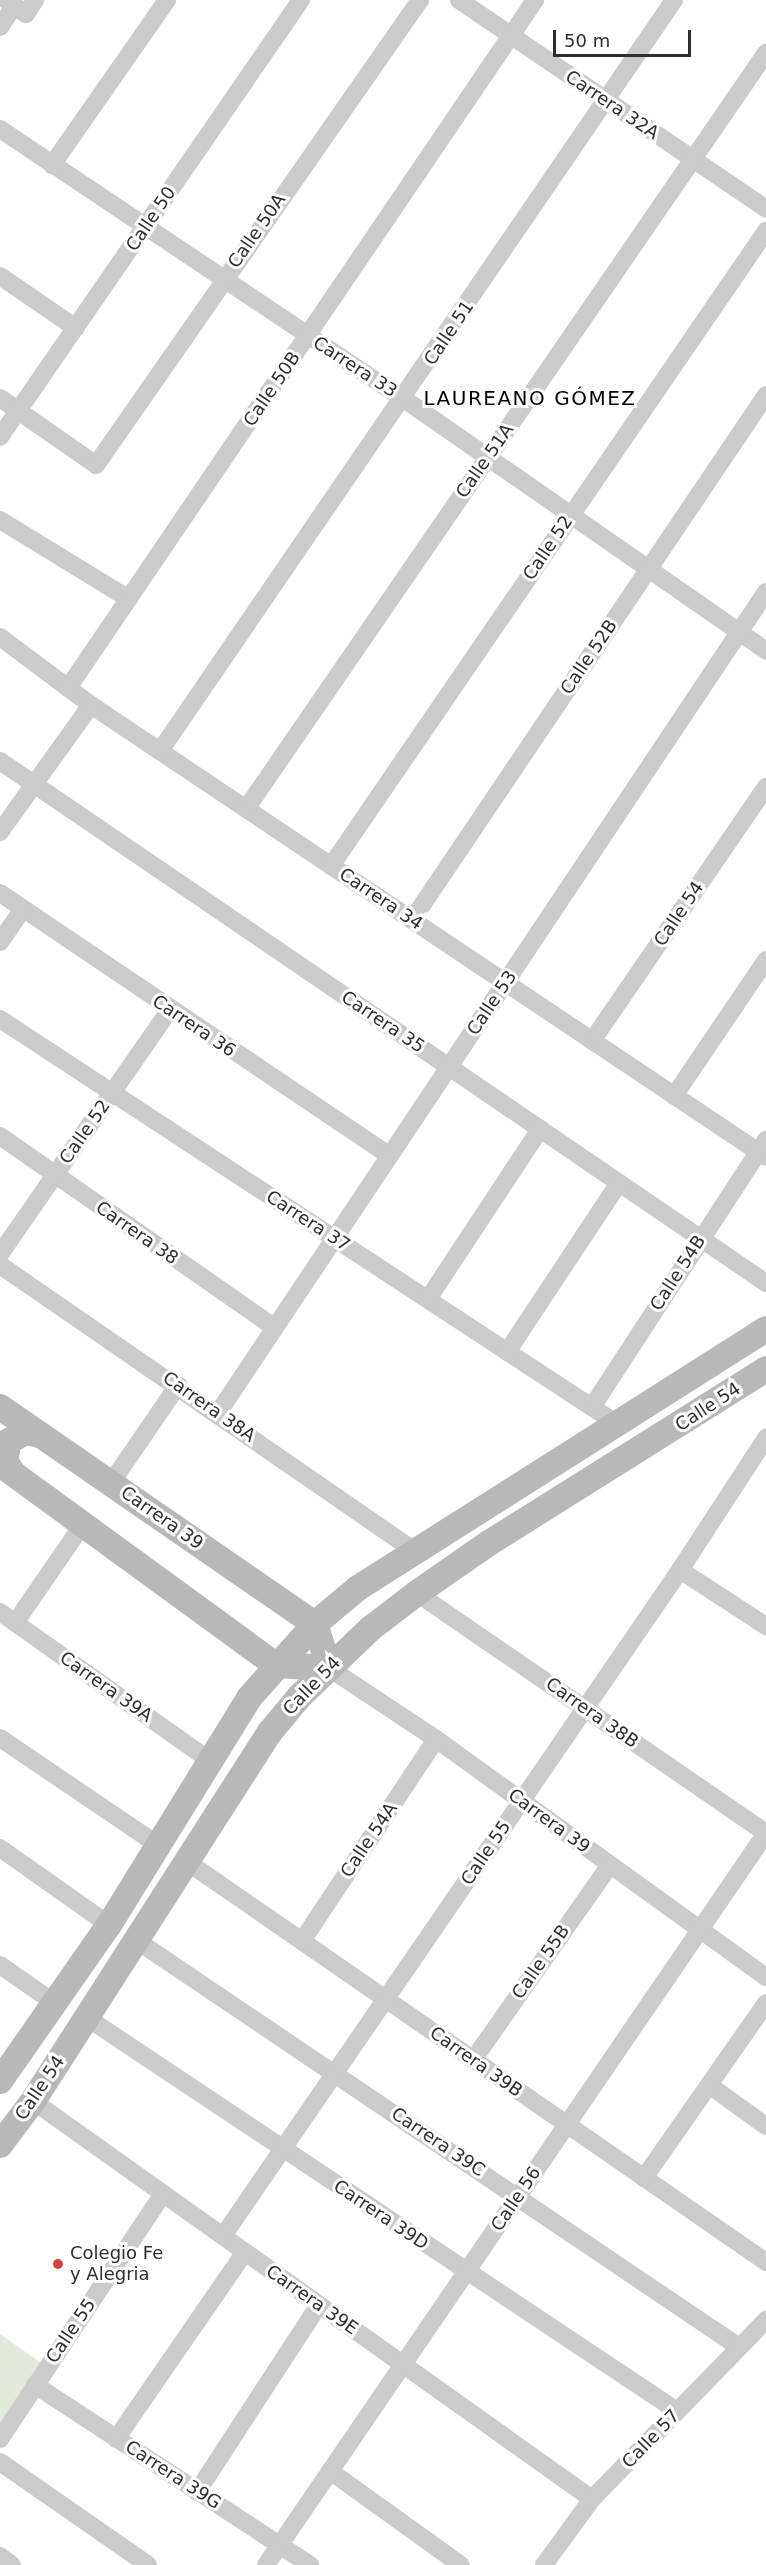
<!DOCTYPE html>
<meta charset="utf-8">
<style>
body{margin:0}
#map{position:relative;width:766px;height:2565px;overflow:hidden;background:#fff;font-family:"DejaVu Sans",sans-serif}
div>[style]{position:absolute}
.green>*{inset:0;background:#e2eadc}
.minor>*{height:18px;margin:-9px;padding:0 9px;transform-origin:9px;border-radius:9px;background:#cbcbcb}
.secondary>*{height:26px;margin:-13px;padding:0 13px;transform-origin:13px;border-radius:13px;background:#b8b8b8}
.dots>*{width:16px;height:16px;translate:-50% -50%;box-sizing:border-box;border:3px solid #fff;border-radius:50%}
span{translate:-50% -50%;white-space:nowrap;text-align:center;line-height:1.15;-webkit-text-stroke:6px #fff;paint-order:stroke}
.street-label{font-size:18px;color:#2e2e2e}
.poi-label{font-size:18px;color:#2e2e2e}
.left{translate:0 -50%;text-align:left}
.neighbourhood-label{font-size:20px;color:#000;letter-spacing:1.5px}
.scale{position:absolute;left:553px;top:30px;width:138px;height:27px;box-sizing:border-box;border:3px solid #2e2e2e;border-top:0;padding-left:8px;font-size:18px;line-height:21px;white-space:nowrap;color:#2e2e2e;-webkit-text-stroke:4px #fff;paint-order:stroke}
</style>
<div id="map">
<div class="green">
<div style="clip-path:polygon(0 2334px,47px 2367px,0 2439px)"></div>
</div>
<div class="minor">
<div style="left:6px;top:0;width:24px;rotate:35deg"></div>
<div style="left:26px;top:14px;width:17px;rotate:-57deg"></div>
<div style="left:459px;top:0;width:371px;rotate:34.2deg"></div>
<div style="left:0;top:27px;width:25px;rotate:-56deg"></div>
<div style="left:0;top:129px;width:486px;rotate:33.8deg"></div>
<div style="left:404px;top:399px;width:441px;rotate:34.8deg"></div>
<div style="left:52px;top:165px;width:201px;rotate:-55.1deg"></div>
<div style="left:0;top:276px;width:92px;rotate:34.4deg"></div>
<div style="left:0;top:398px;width:117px;rotate:34.9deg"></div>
<div style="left:96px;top:465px;width:567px;rotate:-55.13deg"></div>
<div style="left:0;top:437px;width:531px;rotate:-55.44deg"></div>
<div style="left:0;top:520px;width:151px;rotate:31.5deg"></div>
<div style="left:0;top:637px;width:114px;rotate:36.8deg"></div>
<div style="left:91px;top:705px;width:812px;rotate:33.81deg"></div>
<div style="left:68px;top:688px;width:832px;rotate:-55.83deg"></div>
<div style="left:160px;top:751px;width:910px;rotate:-55.61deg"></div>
<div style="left:0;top:761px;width:927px;rotate:34.27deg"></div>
<div style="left:246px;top:809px;width:918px;rotate:-55.48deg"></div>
<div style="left:0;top:832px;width:156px;rotate:-54.4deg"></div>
<div style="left:331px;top:866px;width:770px;rotate:-55.59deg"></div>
<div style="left:0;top:893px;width:470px;rotate:34deg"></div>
<div style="left:412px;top:920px;width:633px;rotate:-56.01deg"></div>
<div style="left:0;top:942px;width:40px;rotate:-55.1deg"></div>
<div style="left:0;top:1019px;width:737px;rotate:33.26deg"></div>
<div style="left:592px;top:1041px;width:308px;rotate:-55.6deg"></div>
<div style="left:674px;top:1096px;width:164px;rotate:-55.9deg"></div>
<div style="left:0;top:1136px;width:335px;rotate:34.9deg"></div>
<div style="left:0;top:1254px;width:296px;rotate:-55.2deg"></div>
<div style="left:0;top:1265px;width:505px;rotate:34.6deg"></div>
<div style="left:428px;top:1299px;width:204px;rotate:-56.6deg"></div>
<div style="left:507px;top:1352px;width:203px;rotate:-56.5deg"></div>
<div style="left:592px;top:1407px;width:319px;rotate:-56.9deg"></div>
<div style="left:218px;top:1413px;width:987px;rotate:-56.28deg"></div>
<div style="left:111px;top:1483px;width:119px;rotate:-55.6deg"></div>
<div style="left:680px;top:1570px;width:103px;rotate:33.1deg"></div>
<div style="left:0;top:1612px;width:260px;rotate:35.3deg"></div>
<div style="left:15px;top:1623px;width:120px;rotate:-55.5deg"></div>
<div style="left:329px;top:1668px;width:128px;rotate:33.6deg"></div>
<div style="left:436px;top:1739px;width:407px;rotate:35.8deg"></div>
<div style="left:0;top:1738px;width:191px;rotate:34.1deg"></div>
<div style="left:0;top:1848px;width:133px;rotate:35.2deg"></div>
<div style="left:186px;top:1861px;width:705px;rotate:34.66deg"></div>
<div style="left:136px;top:1940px;width:728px;rotate:34.02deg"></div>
<div style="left:302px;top:1941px;width:242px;rotate:-56.4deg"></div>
<div style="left:0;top:1965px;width:68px;rotate:34.9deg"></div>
<div style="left:86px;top:2017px;width:710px;rotate:33.69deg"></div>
<div style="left:473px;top:2060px;width:238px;rotate:-54.9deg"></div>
<div style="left:709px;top:2085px;width:70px;rotate:35.7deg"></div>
<div style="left:33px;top:2101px;width:686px;rotate:35.45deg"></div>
<div style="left:644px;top:2178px;width:213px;rotate:-55.1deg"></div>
<div style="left:223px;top:2236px;width:808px;rotate:-55.54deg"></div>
<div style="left:680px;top:1570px;width:158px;rotate:-56.9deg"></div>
<div style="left:35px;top:2385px;width:329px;rotate:33.2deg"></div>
<div style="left:0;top:2439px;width:294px;rotate:-56.4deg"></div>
<div style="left:116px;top:2439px;width:227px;rotate:-55.4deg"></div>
<div style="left:0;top:2462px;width:180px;rotate:34.8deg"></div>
<div style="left:330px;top:2471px;width:161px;rotate:35.7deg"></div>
<div style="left:197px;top:2492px;width:223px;rotate:-56.9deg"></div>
<div style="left:0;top:2556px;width:15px;rotate:37deg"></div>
<div style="left:266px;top:2565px;width:886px;rotate:-55.66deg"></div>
<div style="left:766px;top:1833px;width:424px;rotate:-145.5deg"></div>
<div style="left:544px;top:2565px;width:82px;rotate:-54deg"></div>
<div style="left:592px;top:2499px;width:250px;rotate:-45.8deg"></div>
</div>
<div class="secondary">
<div style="left:0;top:1407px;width:383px;rotate:34.6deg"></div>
<div style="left:315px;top:1624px;width:46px;rotate:72.3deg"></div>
<div style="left:0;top:1464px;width:341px;rotate:36.1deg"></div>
<div style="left:276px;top:1665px;width:53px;rotate:3.2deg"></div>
<div style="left:12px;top:1472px;width:14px;rotate:-120deg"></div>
<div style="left:5px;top:1460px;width:19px;rotate:-78deg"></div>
<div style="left:9px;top:1441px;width:19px;rotate:-28deg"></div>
<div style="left:26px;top:1432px;width:14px;rotate:12deg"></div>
<div style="left:0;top:2081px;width:190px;rotate:-55.1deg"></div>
<div style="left:109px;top:1925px;width:267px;rotate:-58.3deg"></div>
<div style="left:249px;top:1698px;width:99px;rotate:-48.3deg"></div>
<div style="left:315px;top:1624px;width:56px;rotate:-39.9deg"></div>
<div style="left:358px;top:1588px;width:483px;rotate:-32.4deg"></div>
<div style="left:0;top:2145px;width:55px;rotate:-53.1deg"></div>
<div style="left:33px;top:2101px;width:439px;rotate:-57.3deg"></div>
<div style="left:270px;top:1732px;width:47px;rotate:-50.2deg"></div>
<div style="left:300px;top:1696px;width:97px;rotate:-43.7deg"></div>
<div style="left:370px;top:1629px;width:59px;rotate:-37.5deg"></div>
<div style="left:417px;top:1593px;width:88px;rotate:-34.8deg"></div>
<div style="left:489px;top:1543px;width:327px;rotate:-32.1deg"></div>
</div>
<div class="dots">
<div style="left:58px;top:2264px;background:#d8433c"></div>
</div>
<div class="street-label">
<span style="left:612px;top:105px;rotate:34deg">Carrera 32A</span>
<span style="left:151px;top:219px;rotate:-56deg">Calle 50</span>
<span style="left:257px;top:231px;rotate:-55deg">Calle 50A</span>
<span style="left:449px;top:333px;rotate:-56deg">Calle 51</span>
<span style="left:355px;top:367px;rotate:33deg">Carrera 33</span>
<span style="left:272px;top:389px;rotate:-56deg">Calle 50B</span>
<span style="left:485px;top:461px;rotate:-55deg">Calle 51A</span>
<span style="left:548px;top:548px;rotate:-56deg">Calle 52</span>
<span style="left:589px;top:657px;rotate:-56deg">Calle 52B</span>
<span style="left:381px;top:899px;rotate:34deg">Carrera 34</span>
<span style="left:679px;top:914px;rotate:-56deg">Calle 54</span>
<span style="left:492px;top:1003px;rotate:-56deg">Calle 53</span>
<span style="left:383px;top:1022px;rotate:34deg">Carrera 35</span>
<span style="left:194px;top:1026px;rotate:34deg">Carrera 36</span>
<span style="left:85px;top:1132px;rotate:-55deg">Calle 52</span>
<span style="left:308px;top:1221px;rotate:33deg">Carrera 37</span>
<span style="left:137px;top:1233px;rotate:35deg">Carrera 38</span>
<span style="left:678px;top:1273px;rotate:-57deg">Calle 54B</span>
<span style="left:209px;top:1407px;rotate:35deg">Carrera 38A</span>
<span style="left:708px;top:1407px;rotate:-33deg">Calle 54</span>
<span style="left:162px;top:1518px;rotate:35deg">Carrera 39</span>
<span style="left:312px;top:1686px;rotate:-46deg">Calle 54</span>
<span style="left:106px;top:1687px;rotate:35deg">Carrera 39A</span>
<span style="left:592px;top:1713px;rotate:35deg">Carrera 38B</span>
<span style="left:549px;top:1821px;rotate:36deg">Carrera 39</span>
<span style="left:369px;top:1840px;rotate:-56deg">Calle 54A</span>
<span style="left:486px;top:1853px;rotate:-56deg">Calle 55</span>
<span style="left:541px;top:1962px;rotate:-55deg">Calle 55B</span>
<span style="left:476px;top:2062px;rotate:35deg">Carrera 39B</span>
<span style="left:40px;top:2088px;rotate:-56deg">Calle 54</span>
<span style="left:438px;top:2142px;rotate:34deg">Carrera 39C</span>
<span style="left:516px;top:2199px;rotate:-56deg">Calle 56</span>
<span style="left:381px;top:2215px;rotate:34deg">Carrera 39D</span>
<span style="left:312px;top:2300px;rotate:35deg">Carrera 39E</span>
<span style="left:71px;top:2331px;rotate:-56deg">Calle 55</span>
<span style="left:651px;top:2439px;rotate:-46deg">Calle 57</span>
<span style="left:173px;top:2475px;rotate:33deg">Carrera 39G</span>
</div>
<div class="poi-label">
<span class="left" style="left:70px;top:2264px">Colegio Fe<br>y Alegria</span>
</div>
<div class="neighbourhood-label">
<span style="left:530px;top:398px">LAUREANO GÓMEZ</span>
</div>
<div class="scale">50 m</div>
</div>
